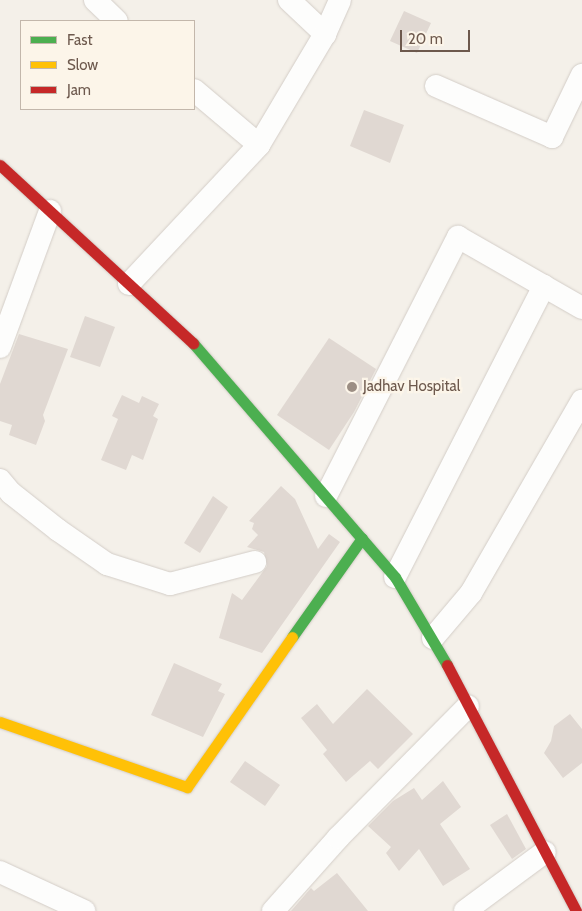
<!DOCTYPE html>
<style>
body{margin:0}
#map{position:relative;width:582px;height:911px;overflow:hidden;background:#f4f0e9;font-family:Cabin,sans-serif}
div>[style]{position:absolute}
.building>*{inset:0;background:#e0d8d2}
.roads{filter:drop-shadow(0 0 1px #d3cdc7) drop-shadow(0 0 1px #d3cdc7)}
.street>*{height:22px;margin:-11px;padding:0 11px;transform-origin:11px;border-radius:11px;background:#fdfdfc}
.fast>*{height:11px;margin:-5.5px;padding:0 5.5px;transform-origin:5.5px;border-radius:5.5px;background:#4caf50}
.slow>*{height:11px;margin:-5.5px;padding:0 5.5px;transform-origin:5.5px;border-radius:5.5px;background:#ffc107}
.jam>*{height:11px;margin:-5.5px;padding:0 5.5px;transform-origin:5.5px;border-radius:5.5px;background:#c62828}
.dots>*{width:14px;height:14px;translate:-50% -50%;box-sizing:border-box;border:2px solid #fcf5e9;border-radius:50%}
span{translate:-50% -50%;white-space:nowrap;text-align:center;line-height:1.15;-webkit-text-stroke:4.5px #fcf5e9;paint-order:stroke}
.poi-label{font-size:15px;color:#6d594d}
.left{translate:0 -50%;text-align:left}
.legend{position:absolute;left:20px;top:20px;width:175px;height:90px;box-sizing:border-box;background:#fcf5e9;border:1px solid #c3b7ab;margin:0;padding:6px 9px;list-style:none;font-size:15px;color:#6d594d}
.legend li{display:flex;align-items:center;gap:10px;height:25px}
.legend b{width:25px;border:1px solid #c3b7ab}
.scale{position:absolute;left:400px;top:30px;width:70px;height:22px;box-sizing:border-box;border:2px solid #6d594d;border-top:0;padding-left:6px;font-size:15px;line-height:18px;white-space:nowrap;color:#6d594d;-webkit-text-stroke:4px #fcf5e9;paint-order:stroke}
</style>
<div id="map">
<div class="building">
<div style="clip-path:polygon(404px 11px,431px 23px,417px 53px,390px 41px)"></div>
<div style="clip-path:polygon(364px 110px,404px 125px,390px 163px,350px 146px)"></div>
<div style="clip-path:polygon(85px 316px,115px 327px,100px 367px,70px 357px)"></div>
<div style="clip-path:polygon(19px 334px,68px 349px,43px 415px,45px 421px,36px 445px,9px 435px,12px 425px,0 421px,0 384px)"></div>
<div style="clip-path:polygon(329px 338px,376px 369px,354px 412px,329px 450px,277px 415px)"></div>
<div style="clip-path:polygon(122px 395px,139px 403px,142px 396px,159px 404px,153px 416px,158px 419px,143px 460px,132px 455px,126px 470px,101px 460px,118px 419px,112px 416px)"></div>
<div style="clip-path:polygon(281px 486px,295px 499px,318px 549px,329px 534px,340px 542px,262px 653px,219px 638px,232px 593px,242px 600px,267px 566px,264px 552px,247px 547px,258px 535px,252px 529px,254px 523px,249px 521px)"></div>
<div style="clip-path:polygon(213px 496px,228px 507px,200px 553px,184px 543px)"></div>
<div style="clip-path:polygon(174px 663px,222px 684px,218px 691px,225px 694px,203px 737px,151px 715px)"></div>
<div style="clip-path:polygon(367px 689px,413px 734px,378px 769px,370px 761px,346px 782px,323px 754px,327px 750px,301px 718px,317px 704px,333px 724px)"></div>
<div style="clip-path:polygon(570px 714px,582px 729px,582px 763px,563px 778px,544px 753px,551px 741px,554px 726px)"></div>
<div style="clip-path:polygon(245px 761px,280px 785px,265px 806px,230px 782px)"></div>
<div style="clip-path:polygon(443px 781px,461px 807px,440px 824px,470px 869px,443px 886px,419px 849px,399px 871px,386px 853px,391px 847px,368px 826px,393px 801px,414px 788px,422px 800px)"></div>
<div style="clip-path:polygon(507px 814px,526px 849px,512px 859px,490px 825px)"></div>
<div style="clip-path:polygon(337px 873px,368px 911px,291px 911px,311px 888px,314px 891px)"></div>
</div>
<div class="roads">
<div class="street">
<div style="left:95px;top:0;width:30px;rotate:44deg"></div>
<div style="left:289px;top:0;width:50px;rotate:43.4deg"></div>
<div style="left:436px;top:86px;width:127px;rotate:23.7deg"></div>
<div style="left:552px;top:137px;width:69px;rotate:-64.2deg"></div>
<div style="left:194px;top:90px;width:85px;rotate:40.2deg"></div>
<div style="left:129px;top:284px;width:190px;rotate:-46.9deg"></div>
<div style="left:259px;top:145px;width:129px;rotate:-59.3deg"></div>
<div style="left:325px;top:34px;width:37px;rotate:-66deg"></div>
<div style="left:0;top:347px;width:145px;rotate:-69.8deg"></div>
<div style="left:0;top:480px;width:17px;rotate:50deg"></div>
<div style="left:11px;top:493px;width:60px;rotate:38.2deg"></div>
<div style="left:58px;top:530px;width:60px;rotate:34.8deg"></div>
<div style="left:107px;top:564px;width:66px;rotate:17.6deg"></div>
<div style="left:170px;top:584px;width:88px;rotate:-14.5deg"></div>
<div style="left:326px;top:496px;width:291px;rotate:-63deg"></div>
<div style="left:458px;top:237px;width:143px;rotate:29.8deg"></div>
<div style="left:395px;top:577px;width:327px;rotate:-62.9deg"></div>
<div style="left:433px;top:638px;width:59px;rotate:-49.8deg"></div>
<div style="left:471px;top:593px;width:222px;rotate:-60deg"></div>
<div style="left:0;top:872px;width:93px;rotate:24.9deg"></div>
<div style="left:273px;top:911px;width:98px;rotate:-48.3deg"></div>
<div style="left:338px;top:838px;width:185px;rotate:-45.4deg"></div>
<div style="left:465px;top:911px;width:99px;rotate:-36.4deg"></div>
</div>
<div class="fast">
<div style="left:193px;top:343px;width:309px;rotate:49.2deg"></div>
<div style="left:395px;top:577px;width:102px;rotate:59.4deg"></div>
<div style="left:292px;top:637px;width:121px;rotate:-54.7deg"></div>
</div>
<div class="slow">
<div style="left:0;top:722px;width:198px;rotate:19.2deg"></div>
<div style="left:187px;top:787px;width:183px;rotate:-55deg"></div>
</div>
<div class="jam">
<div style="left:0;top:165px;width:263px;rotate:42.7deg"></div>
<div style="left:447px;top:665px;width:278px;rotate:62.3deg"></div>
</div>
</div>
<div class="dots">
<div style="left:352px;top:387px;background:#9c8e84"></div>
</div>
<div class="poi-label">
<span class="left" style="left:363px;top:387px">Jadhav Hospital</span>
</div>
<ul class="legend">
<li><b style="height:6px;background:#4caf50"></b>Fast</li>
<li><b style="height:6px;background:#ffc107"></b>Slow</li>
<li><b style="height:6px;background:#c62828"></b>Jam</li>
</ul>
<div class="scale">20 m</div>
</div>
